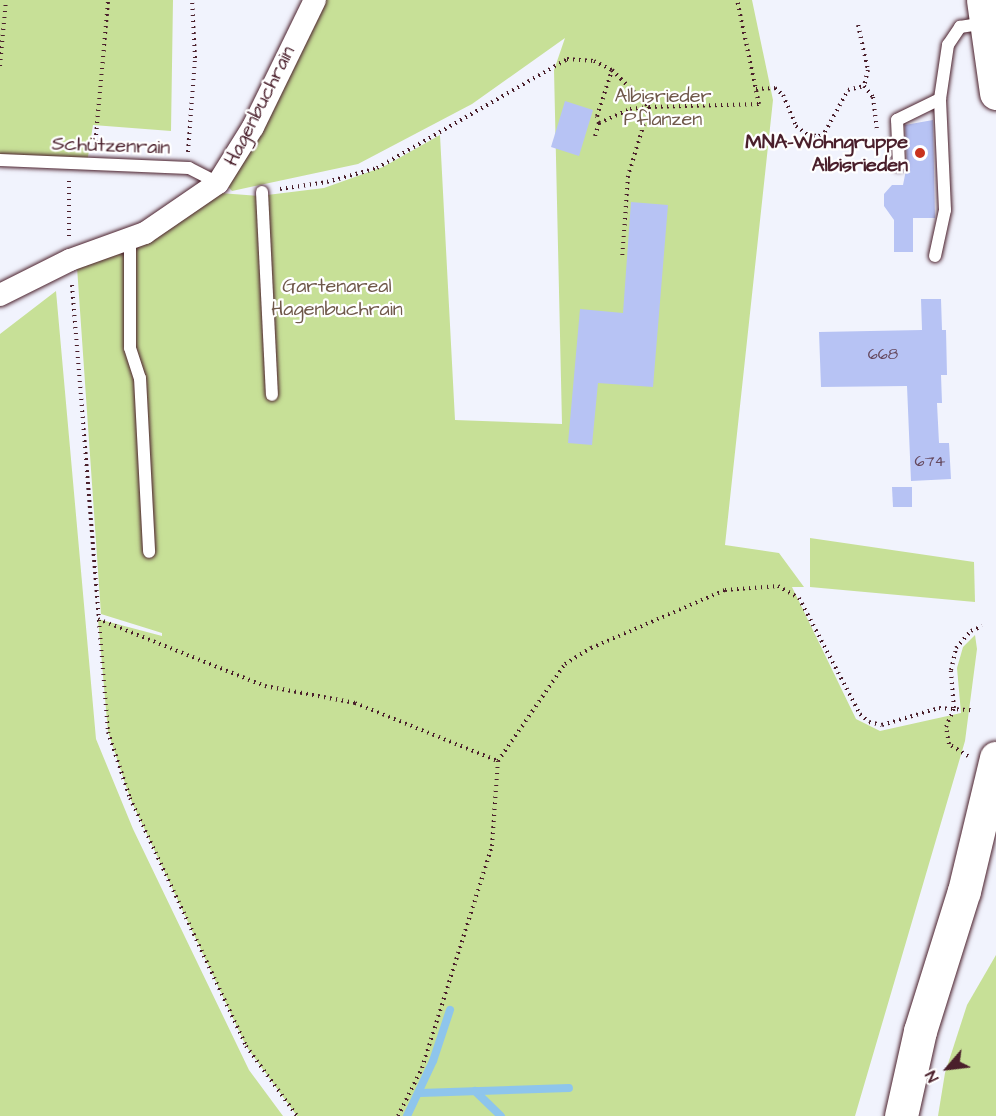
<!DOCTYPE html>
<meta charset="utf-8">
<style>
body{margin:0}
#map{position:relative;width:996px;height:1116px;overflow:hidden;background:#f1f3fd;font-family:"Architects Daughter",sans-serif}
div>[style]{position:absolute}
.green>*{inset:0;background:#c7e097}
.stream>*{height:8px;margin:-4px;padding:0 4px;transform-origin:4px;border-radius:4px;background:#8ec5ec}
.building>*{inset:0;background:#b7c3f4}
.path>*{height:4px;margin-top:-2px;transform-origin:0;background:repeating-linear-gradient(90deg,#4a1f2b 0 1.5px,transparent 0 6px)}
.roads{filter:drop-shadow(0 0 2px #4a1f2b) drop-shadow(0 0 2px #4a1f2b)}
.service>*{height:12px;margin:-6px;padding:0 6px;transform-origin:6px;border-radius:6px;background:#fff}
.minor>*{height:22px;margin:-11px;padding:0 11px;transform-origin:11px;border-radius:11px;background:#fff}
.secondary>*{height:33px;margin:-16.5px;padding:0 16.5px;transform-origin:16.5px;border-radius:16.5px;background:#fff}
.dots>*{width:16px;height:16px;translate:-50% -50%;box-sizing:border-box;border:3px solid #fff;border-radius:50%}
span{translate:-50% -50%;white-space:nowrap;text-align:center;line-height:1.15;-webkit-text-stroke:4.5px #fff;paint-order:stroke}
.number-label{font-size:16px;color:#65485d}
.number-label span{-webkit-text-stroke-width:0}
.park-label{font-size:20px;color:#70594b}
.street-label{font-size:20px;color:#4a1f2b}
.poi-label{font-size:20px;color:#4a1f2b;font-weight:700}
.right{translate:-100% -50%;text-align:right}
.north{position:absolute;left:918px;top:1038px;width:60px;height:60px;-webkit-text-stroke:4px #fff;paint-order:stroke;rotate:242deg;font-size:16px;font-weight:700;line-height:24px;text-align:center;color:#4a1f2b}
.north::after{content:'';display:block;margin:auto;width:21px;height:27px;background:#4a1f2b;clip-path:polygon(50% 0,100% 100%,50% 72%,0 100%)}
</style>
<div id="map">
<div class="green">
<div style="clip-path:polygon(0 0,173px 0,171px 131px,93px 125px,87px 163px,0 154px)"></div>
<div style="clip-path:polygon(323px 0,752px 0,773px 100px,725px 545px,779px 553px,804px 587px,792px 587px,856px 719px,880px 731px,961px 713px,957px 668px,963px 647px,975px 635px,977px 649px,965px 741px,855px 1116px,297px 1116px,246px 1046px,130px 798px,108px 732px,98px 619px,162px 636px,162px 633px,101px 614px,77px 267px,220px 193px,259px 196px,324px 188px,383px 167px,440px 135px,455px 420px,562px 424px,554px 70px,565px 38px,472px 104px,358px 164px,232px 191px,227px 185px)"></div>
<div style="clip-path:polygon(56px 291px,96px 739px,133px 829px,249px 1070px,283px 1116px,0 1116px,0 334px)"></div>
<div style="clip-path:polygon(810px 538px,974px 562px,975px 602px,810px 587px)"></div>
<div style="clip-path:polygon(996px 955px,996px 1116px,938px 1116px,945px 1073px,967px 1005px)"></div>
</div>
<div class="stream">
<div style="left:475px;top:1091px;width:36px;rotate:44deg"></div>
<div style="left:420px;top:1093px;width:149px;rotate:-1.9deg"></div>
<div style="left:407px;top:1116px;width:61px;rotate:-64.7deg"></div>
<div style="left:433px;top:1061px;width:54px;rotate:-71.6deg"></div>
</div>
<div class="building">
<div style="clip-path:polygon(565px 101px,593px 110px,579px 156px,551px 147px)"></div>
<div style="clip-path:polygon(933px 120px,935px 218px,913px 218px,913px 252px,894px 252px,894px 220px,884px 206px,884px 194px,892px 185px,903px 185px,907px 165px,905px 125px)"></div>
<div style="clip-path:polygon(631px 202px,668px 205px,653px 387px,598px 383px,592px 445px,568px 443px,580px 309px,623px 313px)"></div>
<div style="clip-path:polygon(921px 299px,941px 299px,942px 330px,946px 330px,947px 375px,941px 375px,942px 403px,937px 403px,939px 443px,949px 443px,951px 479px,911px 481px,907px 386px,821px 387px,819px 332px,922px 330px)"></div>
<div style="clip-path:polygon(892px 487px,912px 487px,912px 507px,893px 507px)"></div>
</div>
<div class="path">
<div style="left:858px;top:25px;width:46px;rotate:77.5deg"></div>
<div style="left:868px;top:70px;width:16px;rotate:104deg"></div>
<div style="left:0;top:66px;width:66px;rotate:-84.8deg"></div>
<div style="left:756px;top:89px;width:19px;rotate:-3deg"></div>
<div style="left:775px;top:88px;width:11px;rotate:41deg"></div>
<div style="left:783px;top:95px;width:34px;rotate:67deg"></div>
<div style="left:796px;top:126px;width:15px;rotate:37deg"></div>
<div style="left:808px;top:135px;width:11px;rotate:5deg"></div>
<div style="left:819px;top:136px;width:7px;rotate:-34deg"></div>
<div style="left:825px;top:132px;width:48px;rotate:-61.3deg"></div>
<div style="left:848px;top:90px;width:16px;rotate:-14deg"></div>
<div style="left:864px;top:86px;width:14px;rotate:51deg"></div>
<div style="left:873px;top:97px;width:34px;rotate:83deg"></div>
<div style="left:599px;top:123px;width:7px;rotate:-106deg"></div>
<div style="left:597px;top:116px;width:48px;rotate:-71.9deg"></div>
<div style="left:595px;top:136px;width:14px;rotate:-73deg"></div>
<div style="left:599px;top:123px;width:34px;rotate:-24deg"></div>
<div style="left:630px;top:109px;width:19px;rotate:-6deg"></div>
<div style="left:649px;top:107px;width:72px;rotate:106.9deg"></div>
<div style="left:628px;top:176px;width:83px;rotate:94.1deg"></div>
<div style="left:95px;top:147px;width:148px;rotate:-84.9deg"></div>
<div style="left:188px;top:152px;width:94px;rotate:-85.7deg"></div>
<div style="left:195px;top:58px;width:58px;rotate:-93deg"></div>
<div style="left:280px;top:189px;width:48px;rotate:-8.5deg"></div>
<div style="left:327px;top:182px;width:52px;rotate:-15.6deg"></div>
<div style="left:377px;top:168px;width:219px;rotate:-29.8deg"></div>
<div style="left:567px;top:59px;width:27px;rotate:4deg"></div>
<div style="left:594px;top:61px;width:20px;rotate:27deg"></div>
<div style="left:612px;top:70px;width:52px;rotate:45deg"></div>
<div style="left:649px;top:107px;width:110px;rotate:-1.6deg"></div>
<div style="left:759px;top:104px;width:106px;rotate:-101.9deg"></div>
<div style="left:69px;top:236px;width:55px;rotate:-90deg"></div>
<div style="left:72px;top:285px;width:448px;rotate:85.4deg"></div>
<div style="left:108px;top:732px;width:70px;rotate:71.6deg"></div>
<div style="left:130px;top:798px;width:274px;rotate:64.9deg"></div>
<div style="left:246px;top:1046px;width:87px;rotate:53.9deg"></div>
<div style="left:98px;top:619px;width:180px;rotate:21.9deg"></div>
<div style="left:265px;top:686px;width:92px;rotate:10.7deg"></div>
<div style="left:355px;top:703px;width:154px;rotate:22.1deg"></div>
<div style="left:968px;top:756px;width:22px;rotate:-148deg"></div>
<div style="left:949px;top:744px;width:17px;rotate:-100deg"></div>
<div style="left:946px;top:727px;width:21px;rotate:-67deg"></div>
<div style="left:954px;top:708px;width:38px;rotate:-95deg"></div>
<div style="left:951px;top:670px;width:23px;rotate:-77deg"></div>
<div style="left:956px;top:648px;width:23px;rotate:-49deg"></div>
<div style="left:971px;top:631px;width:12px;rotate:-24deg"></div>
<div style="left:398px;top:1116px;width:54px;rotate:-63.4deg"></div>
<div style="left:422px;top:1068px;width:233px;rotate:-72.5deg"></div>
<div style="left:492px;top:846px;width:85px;rotate:-86deg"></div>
<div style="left:498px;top:761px;width:118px;rotate:-55.4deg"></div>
<div style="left:565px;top:664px;width:31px;rotate:-32deg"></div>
<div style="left:591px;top:648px;width:146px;rotate:-23.4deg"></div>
<div style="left:725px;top:590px;width:53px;rotate:-4.3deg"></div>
<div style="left:778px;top:586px;width:24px;rotate:30deg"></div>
<div style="left:799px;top:598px;width:131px;rotate:62.3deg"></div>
<div style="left:860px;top:714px;width:12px;rotate:42deg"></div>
<div style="left:869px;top:722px;width:13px;rotate:13deg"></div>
<div style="left:882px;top:725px;width:59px;rotate:-16.6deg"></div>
<div style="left:939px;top:708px;width:32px;rotate:4deg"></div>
</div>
<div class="roads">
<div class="service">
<div style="left:0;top:160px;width:189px;rotate:2.4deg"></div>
<div style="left:189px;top:168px;width:33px;rotate:27deg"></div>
<div style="left:899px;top:165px;width:45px;rotate:-92.5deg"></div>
<div style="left:897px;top:120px;width:48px;rotate:-26deg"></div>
<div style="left:940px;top:99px;width:55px;rotate:-81.6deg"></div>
<div style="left:948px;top:45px;width:22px;rotate:-56deg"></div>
<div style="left:960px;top:27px;width:24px;rotate:-9deg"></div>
<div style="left:262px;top:192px;width:203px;rotate:87.2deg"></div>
<div style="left:130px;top:239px;width:109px;rotate:90deg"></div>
<div style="left:130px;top:348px;width:32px;rotate:72deg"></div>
<div style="left:140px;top:378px;width:174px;rotate:87deg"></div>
<div style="left:935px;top:256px;width:47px;rotate:-77.7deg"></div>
<div style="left:945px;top:210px;width:111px;rotate:-92.6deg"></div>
</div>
<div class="minor">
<div style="left:0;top:295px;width:78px;rotate:-26.6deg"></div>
<div style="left:70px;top:260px;width:80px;rotate:-19.8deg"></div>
<div style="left:145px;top:233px;width:88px;rotate:-34.4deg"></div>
<div style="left:218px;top:183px;width:66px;rotate:-58deg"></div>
<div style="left:253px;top:127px;width:141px;rotate:-64deg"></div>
</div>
<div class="secondary">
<div style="left:983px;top:0;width:94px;rotate:82deg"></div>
<div style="left:901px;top:1116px;width:87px;rotate:-77.4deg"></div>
<div style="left:920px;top:1031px;width:147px;rotate:-72.6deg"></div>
<div style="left:964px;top:891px;width:137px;rotate:-76.5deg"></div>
</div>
</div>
<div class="dots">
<div style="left:920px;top:153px;background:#c8321e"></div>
</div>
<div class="number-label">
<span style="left:883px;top:354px">668</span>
<span style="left:930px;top:461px">674</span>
</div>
<div class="park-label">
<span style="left:663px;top:108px">Albisrieder<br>Pflanzen</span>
<span style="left:337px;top:298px">Gartenareal<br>Hagenbuchrain</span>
</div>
<div class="street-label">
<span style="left:260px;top:106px;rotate:-63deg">Hagenbuchrain</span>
<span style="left:111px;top:146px;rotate:2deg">Schützenrain</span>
</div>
<div class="poi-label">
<span class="right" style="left:908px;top:154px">MNA-Wohngruppe<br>Albisrieden</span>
</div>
<div class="north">N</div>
</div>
